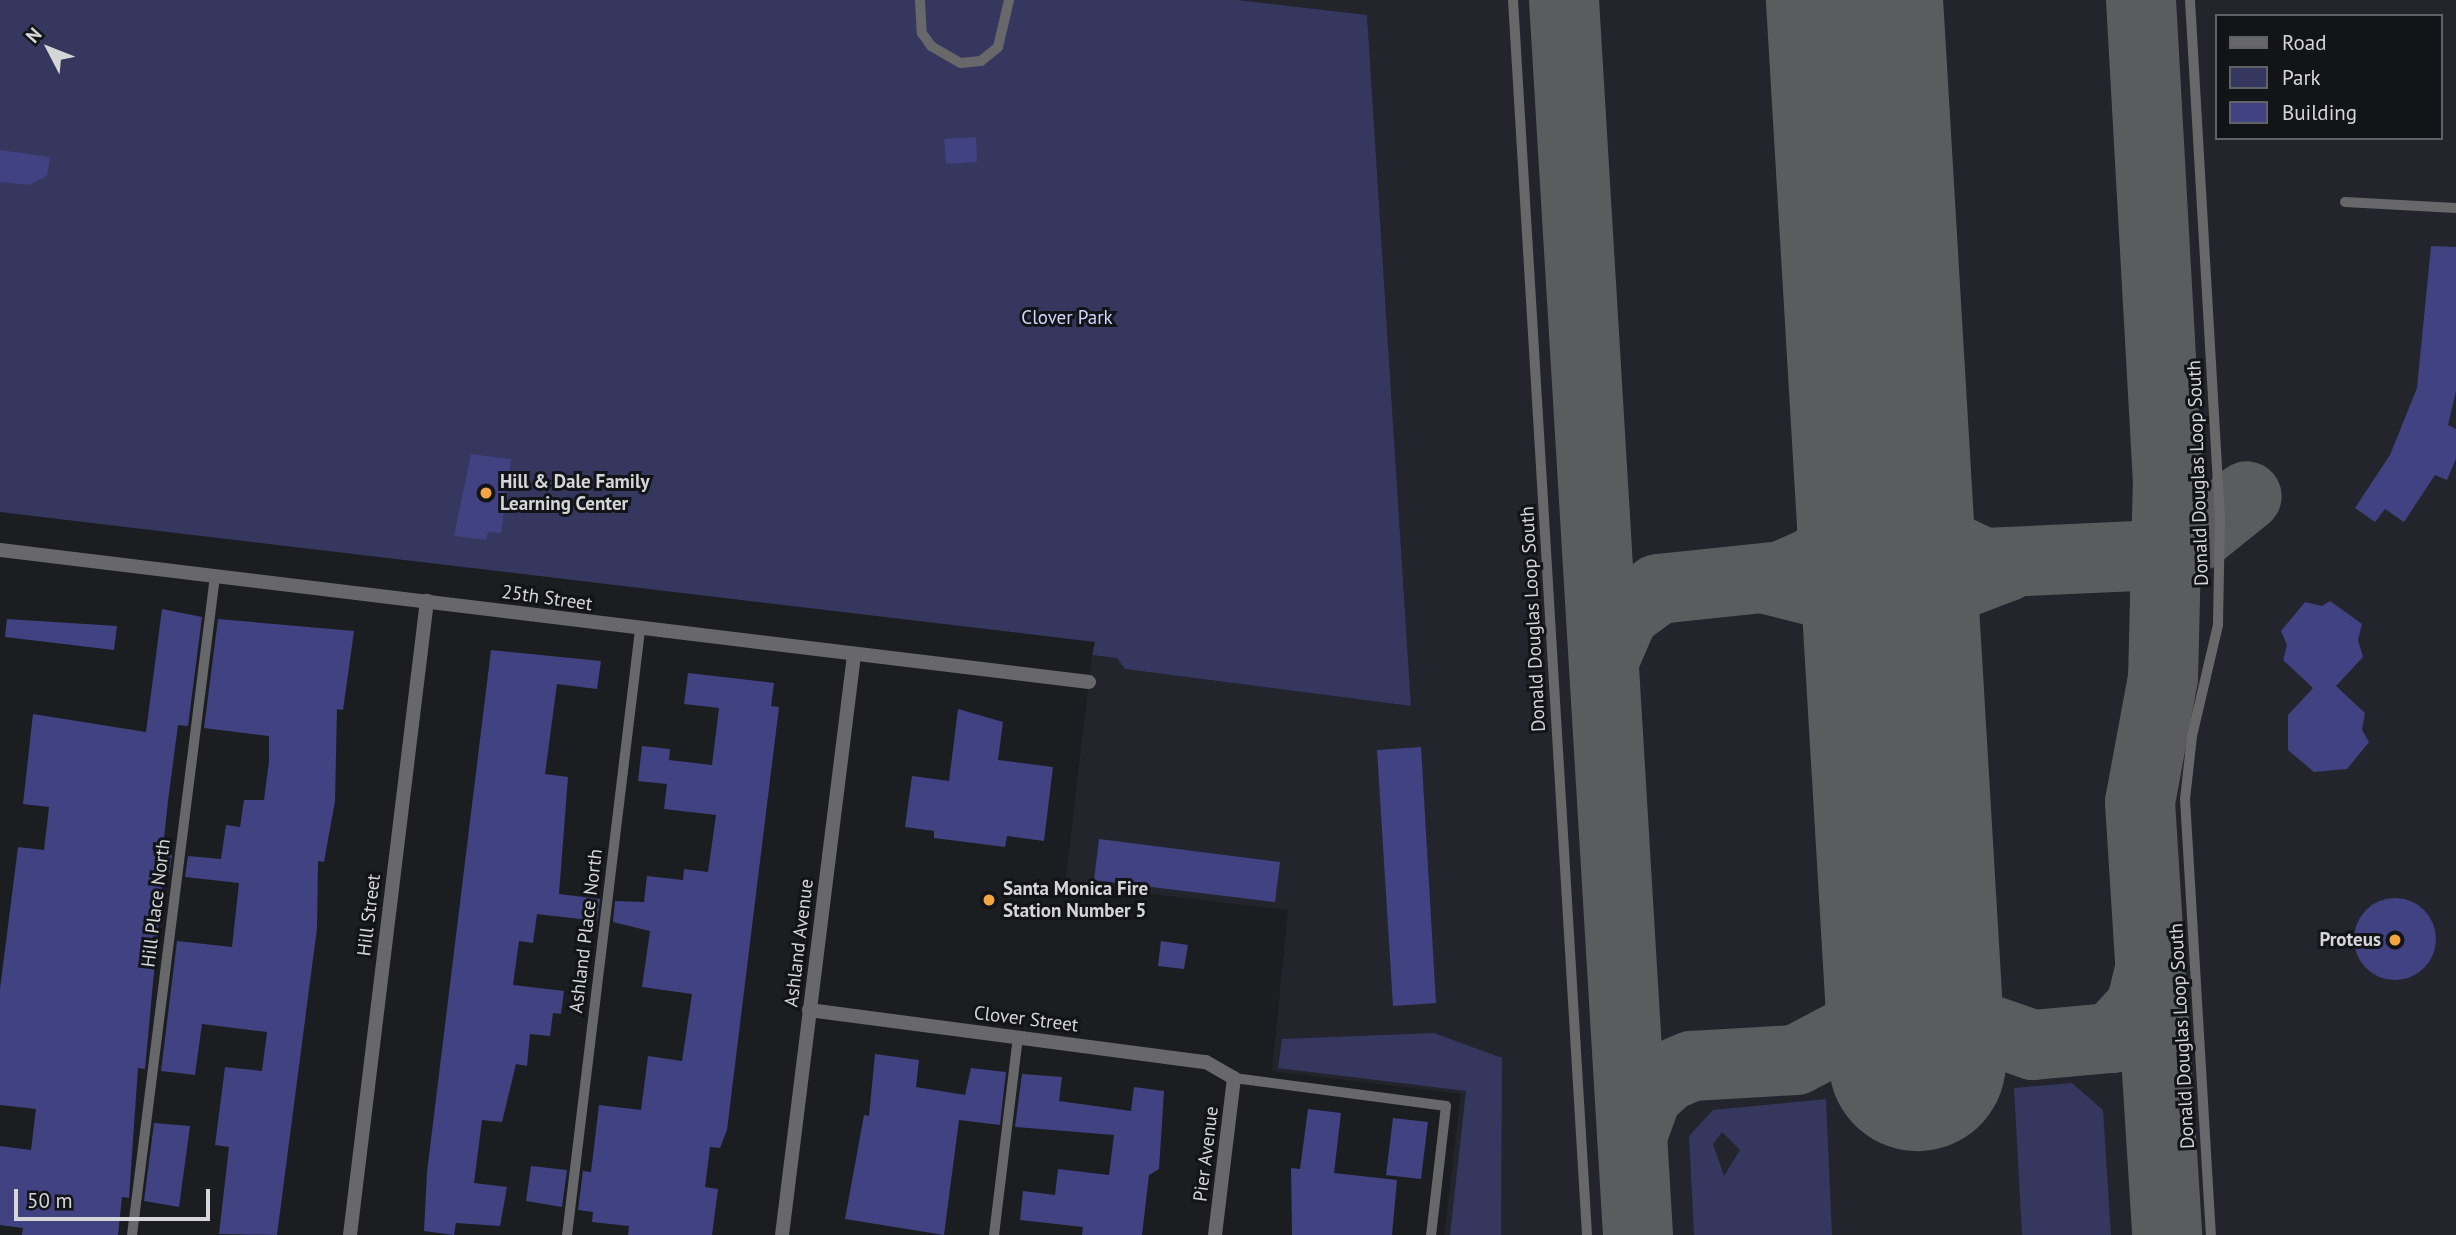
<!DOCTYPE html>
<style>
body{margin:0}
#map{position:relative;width:2456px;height:1235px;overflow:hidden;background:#1c1d20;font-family:"PT Sans",sans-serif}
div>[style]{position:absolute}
.built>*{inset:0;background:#23242c}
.green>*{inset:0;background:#35375e}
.taxiway>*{height:70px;margin:-35px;padding:0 35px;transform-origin:35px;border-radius:35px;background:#5b5c5e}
.runway>*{height:177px;margin:-88.5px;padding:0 88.5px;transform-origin:88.5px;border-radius:88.5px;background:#5b5c5e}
.building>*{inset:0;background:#404282}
.round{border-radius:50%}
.service>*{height:10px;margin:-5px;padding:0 5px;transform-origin:5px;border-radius:5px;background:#68686a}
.minor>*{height:14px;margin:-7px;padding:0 7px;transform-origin:7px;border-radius:7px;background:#68686a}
.dots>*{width:19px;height:19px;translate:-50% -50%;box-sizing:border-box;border:4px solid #131417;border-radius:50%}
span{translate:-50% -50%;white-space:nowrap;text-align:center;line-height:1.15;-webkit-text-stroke:6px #131417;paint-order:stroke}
.park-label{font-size:19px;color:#d2d7fe}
.street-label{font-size:19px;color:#d6d6d9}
.poi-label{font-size:19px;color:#d6d6d9;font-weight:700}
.left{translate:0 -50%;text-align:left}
.right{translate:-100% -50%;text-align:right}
.legend{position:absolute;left:2215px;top:14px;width:228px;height:126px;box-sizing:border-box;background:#131417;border:2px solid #616265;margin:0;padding:9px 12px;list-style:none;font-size:21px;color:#d6d6d9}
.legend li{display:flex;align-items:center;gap:14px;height:35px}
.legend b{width:35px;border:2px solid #616265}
.north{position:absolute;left:14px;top:14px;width:70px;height:70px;-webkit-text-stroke:5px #131417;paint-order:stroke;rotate:312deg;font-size:19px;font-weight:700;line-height:28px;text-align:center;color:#d6d6d9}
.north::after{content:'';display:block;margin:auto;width:24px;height:32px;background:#d6d6d9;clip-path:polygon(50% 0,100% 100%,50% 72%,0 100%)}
.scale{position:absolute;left:14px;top:1189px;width:196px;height:32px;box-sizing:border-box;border:4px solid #d6d6d9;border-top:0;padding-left:9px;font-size:21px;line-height:24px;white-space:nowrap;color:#d6d6d9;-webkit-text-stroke:5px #131417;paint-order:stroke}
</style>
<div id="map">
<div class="built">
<div style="clip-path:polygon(evenodd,1238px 0,2456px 0,2456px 1235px,1444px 1235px,1461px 1094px,1272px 1071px,1288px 910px,1065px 884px,1092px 655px,1117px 658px,1125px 669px,1411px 706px,1367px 15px,1238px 0,2216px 16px,2440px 16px,2440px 138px,2216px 138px,2216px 16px)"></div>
</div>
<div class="green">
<div style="clip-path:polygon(0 0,1238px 0,1367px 15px,1411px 706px,1125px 669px,1117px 658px,1092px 655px,1095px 642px,0 512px)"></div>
<div style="clip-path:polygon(1434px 1033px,1502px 1058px,1501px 1235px,1450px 1235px,1466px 1091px,1278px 1068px,1282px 1039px)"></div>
<div style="clip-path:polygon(2072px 1083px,2103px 1110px,2111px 1235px,2022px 1235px,2014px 1088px)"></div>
<div style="clip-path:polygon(evenodd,1826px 1099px,1832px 1235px,1694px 1235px,1689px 1136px,1713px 1110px,1826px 1099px,1722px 1132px,1740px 1150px,1724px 1176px,1713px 1144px,1722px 1132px)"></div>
</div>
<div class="taxiway">
<div style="left:1564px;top:0;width:1237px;rotate:86.57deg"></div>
<div style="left:2141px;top:0;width:477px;rotate:86.8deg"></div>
<div style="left:2168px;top:476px;width:202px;rotate:91.4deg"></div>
<div style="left:2163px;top:678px;width:126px;rotate:100.5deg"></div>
<div style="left:2140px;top:802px;width:434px;rotate:86.4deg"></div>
<div style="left:1881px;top:444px;width:70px;rotate:70deg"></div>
<div style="left:1905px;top:510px;width:42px;rotate:45deg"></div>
<div style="left:1935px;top:540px;width:54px;rotate:25.1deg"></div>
<div style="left:1984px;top:563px;width:175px;rotate:-2.6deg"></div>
<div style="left:2159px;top:555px;width:41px;rotate:-25.9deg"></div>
<div style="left:2196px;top:537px;width:65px;rotate:-38.8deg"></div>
<div style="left:1767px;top:579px;width:57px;rotate:14.3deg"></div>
<div style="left:1822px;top:593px;width:27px;rotate:34deg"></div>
<div style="left:1844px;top:608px;width:49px;rotate:50.8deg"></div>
<div style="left:1875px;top:646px;width:70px;rotate:71.6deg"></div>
<div style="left:1606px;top:656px;width:46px;rotate:-66.8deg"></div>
<div style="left:1624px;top:614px;width:42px;rotate:-36.3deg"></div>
<div style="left:1658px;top:589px;width:125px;rotate:-6deg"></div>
<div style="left:1782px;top:576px;width:37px;rotate:-24deg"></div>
<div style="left:1816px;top:561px;width:56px;rotate:-45.7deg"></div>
<div style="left:1855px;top:521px;width:81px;rotate:-71.3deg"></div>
<div style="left:1897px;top:712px;width:46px;rotate:-83.8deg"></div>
<div style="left:1902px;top:666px;width:46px;rotate:-68.4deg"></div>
<div style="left:1919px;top:623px;width:52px;rotate:-45.8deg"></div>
<div style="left:1955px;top:586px;width:57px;rotate:-20.7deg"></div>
<div style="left:1912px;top:964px;width:23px;rotate:56deg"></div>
<div style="left:1925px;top:983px;width:71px;rotate:38.2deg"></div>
<div style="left:1981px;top:1027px;width:55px;rotate:19.1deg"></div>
<div style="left:2033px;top:1045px;width:79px;rotate:-5.1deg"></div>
<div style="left:2112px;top:1038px;width:43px;rotate:-47.8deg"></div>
<div style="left:2141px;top:1006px;width:36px;rotate:-76deg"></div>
<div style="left:1632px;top:1136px;width:44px;rotate:-69.9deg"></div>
<div style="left:1647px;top:1095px;width:28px;rotate:-42deg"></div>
<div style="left:1668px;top:1076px;width:26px;rotate:-23deg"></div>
<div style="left:1692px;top:1066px;width:104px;rotate:-3.3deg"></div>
<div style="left:1796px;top:1060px;width:60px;rotate:-27.8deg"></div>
<div style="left:1849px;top:1032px;width:60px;rotate:-49.7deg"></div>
<div style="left:1888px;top:986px;width:55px;rotate:-66.3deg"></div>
</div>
<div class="runway">
<div style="left:1854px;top:0;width:1064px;rotate:86.61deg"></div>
</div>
<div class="building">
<div style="clip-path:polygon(976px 137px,977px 162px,946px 164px,944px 139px)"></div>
<div style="clip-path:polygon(0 150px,50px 157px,47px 176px,29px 185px,0 182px)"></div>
<div style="clip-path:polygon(2431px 246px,2456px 247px,2456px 391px,2448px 425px,2456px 429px,2456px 459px,2447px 480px,2435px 475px,2404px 522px,2385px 509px,2375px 522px,2355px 508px,2390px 455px,2417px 388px)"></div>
<div style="clip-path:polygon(471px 454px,511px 459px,501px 533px,488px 532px,486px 540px,454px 536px)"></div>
<div style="clip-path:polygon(2330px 601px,2362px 624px,2358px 640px,2363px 657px,2336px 686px,2365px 713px,2362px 730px,2369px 742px,2347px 769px,2314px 772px,2288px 750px,2288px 715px,2313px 688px,2283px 660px,2287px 645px,2281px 631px,2305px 602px,2322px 606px)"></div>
<div style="clip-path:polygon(162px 609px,202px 617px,188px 726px,178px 725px,168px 801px,163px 848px,172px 855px,169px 876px,163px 875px,145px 1069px,138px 1068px,129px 1198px,122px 1197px,118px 1235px,22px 1235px,23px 1228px,0 1225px,0 1146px,31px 1150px,36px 1109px,0 1105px,0 989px,18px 847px,44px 850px,49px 807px,23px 804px,33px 714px,146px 732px)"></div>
<div style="clip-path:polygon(7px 619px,117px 626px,114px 650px,5px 637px)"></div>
<div style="clip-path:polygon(218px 619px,354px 631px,343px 710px,337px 709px,335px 801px,324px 862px,318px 861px,317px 928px,277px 1235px,219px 1234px,229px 1147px,215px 1145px,225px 1067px,262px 1071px,267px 1032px,202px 1024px,195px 1075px,161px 1071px,177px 941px,232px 947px,239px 883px,185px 877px,188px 856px,221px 859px,226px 825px,240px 827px,244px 800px,264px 800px,269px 761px,269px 736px,204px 728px)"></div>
<div style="clip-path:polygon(491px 650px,601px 661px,597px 689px,557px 684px,545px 774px,568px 777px,559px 894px,600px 899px,597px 921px,537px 914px,533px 943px,519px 941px,513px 985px,564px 991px,561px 1014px,553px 1013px,550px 1036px,530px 1034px,527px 1066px,516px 1064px,502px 1122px,482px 1120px,474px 1183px,507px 1187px,500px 1226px,456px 1223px,454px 1235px,424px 1231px,427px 1172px)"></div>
<div style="clip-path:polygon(688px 673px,774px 683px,771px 706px,779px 707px,727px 1130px,720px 1148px,710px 1147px,705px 1187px,718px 1189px,712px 1235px,628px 1235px,629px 1226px,592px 1222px,593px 1212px,578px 1210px,583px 1171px,591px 1172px,599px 1105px,641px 1110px,648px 1056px,682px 1061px,692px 994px,642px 987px,650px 931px,613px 922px,615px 901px,644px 902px,647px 876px,683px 880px,684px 869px,708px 872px,716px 815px,664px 809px,667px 784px,638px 781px,642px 746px,670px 749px,669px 760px,712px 765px,719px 708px,684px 704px)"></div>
<div style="clip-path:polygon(958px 709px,1003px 722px,998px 760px,1053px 767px,1044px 841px,1007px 836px,1005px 847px,934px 838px,934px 831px,905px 827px,912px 776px,949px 781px)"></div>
<div style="clip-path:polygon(1421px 747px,1436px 1003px,1393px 1006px,1377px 750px)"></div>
<div style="clip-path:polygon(1099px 839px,1280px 862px,1275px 902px,1094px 880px)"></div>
<div class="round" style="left:2354px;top:898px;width:82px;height:82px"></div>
<div style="clip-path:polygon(1161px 941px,1188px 945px,1184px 969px,1158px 966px)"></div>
<div style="clip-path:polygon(875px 1054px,919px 1060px,916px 1087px,965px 1095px,971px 1068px,1006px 1072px,1000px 1125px,959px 1120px,944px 1235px,845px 1219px,864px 1115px,869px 1116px)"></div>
<div style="clip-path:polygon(1022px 1074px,1062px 1077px,1059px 1101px,1131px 1111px,1134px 1087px,1164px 1091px,1159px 1169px,1149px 1175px,1142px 1235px,1082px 1235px,1083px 1227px,1020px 1220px,1023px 1191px,1055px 1195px,1058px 1169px,1109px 1175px,1114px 1135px,1015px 1127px)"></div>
<div style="clip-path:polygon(1308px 1109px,1341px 1113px,1334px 1173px,1397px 1180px,1392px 1235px,1292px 1235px,1291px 1168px,1300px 1169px)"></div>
<div style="clip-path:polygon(1393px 1118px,1428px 1122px,1421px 1179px,1386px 1175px)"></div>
<div style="clip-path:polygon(154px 1123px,190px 1126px,179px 1207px,144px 1201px)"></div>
<div style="clip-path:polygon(531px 1166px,567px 1170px,562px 1207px,526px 1201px)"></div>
</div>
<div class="service">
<div style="left:920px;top:0;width:33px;rotate:87deg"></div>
<div style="left:922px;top:33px;width:16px;rotate:55deg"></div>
<div style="left:931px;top:46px;width:34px;rotate:30deg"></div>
<div style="left:961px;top:63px;width:20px;rotate:-6deg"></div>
<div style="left:981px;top:61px;width:22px;rotate:-39deg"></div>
<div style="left:998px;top:47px;width:48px;rotate:-76.8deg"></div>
<div style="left:1513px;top:0;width:1237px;rotate:86.57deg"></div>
<div style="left:2190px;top:0;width:519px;rotate:86.69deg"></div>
<div style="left:2220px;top:518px;width:107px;rotate:91.1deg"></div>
<div style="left:2218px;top:625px;width:114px;rotate:103.2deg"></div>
<div style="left:2192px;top:736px;width:63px;rotate:96.3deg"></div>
<div style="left:2185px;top:799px;width:437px;rotate:86.6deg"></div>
<div style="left:2345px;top:202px;width:111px;rotate:3.1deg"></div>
<div style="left:1234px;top:1078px;width:214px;rotate:7.5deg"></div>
<div style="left:1446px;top:1106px;width:130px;rotate:96.6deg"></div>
<div style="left:132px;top:1235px;width:664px;rotate:-82.82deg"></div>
<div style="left:567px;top:1235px;width:609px;rotate:-83.12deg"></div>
<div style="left:994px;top:1235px;width:198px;rotate:-83.1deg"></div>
</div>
<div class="minor">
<div style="left:0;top:550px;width:1097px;rotate:6.91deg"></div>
<div style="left:809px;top:1010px;width:400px;rotate:7.5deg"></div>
<div style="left:1206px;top:1062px;width:32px;rotate:30deg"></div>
<div style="left:1234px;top:1078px;width:158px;rotate:96.9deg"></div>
<div style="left:350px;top:1235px;width:639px;rotate:-83.08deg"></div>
<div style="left:782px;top:1235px;width:584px;rotate:-82.92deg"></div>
</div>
<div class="dots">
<div style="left:486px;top:493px;background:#f2a541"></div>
<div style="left:989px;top:900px;background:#f2a541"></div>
<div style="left:2395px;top:940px;background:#f2a541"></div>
</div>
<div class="park-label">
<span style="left:1067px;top:318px">Clover Park</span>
</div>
<div class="street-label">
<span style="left:2198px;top:473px;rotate:-92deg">Donald Douglas Loop South</span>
<span style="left:547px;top:598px;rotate:8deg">25th Street</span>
<span style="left:1533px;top:619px;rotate:-93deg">Donald Douglas Loop South</span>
<span style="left:156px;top:903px;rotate:-83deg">Hill Place North</span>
<span style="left:369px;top:915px;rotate:-83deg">Hill Street</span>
<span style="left:586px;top:931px;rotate:-83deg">Ashland Place North</span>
<span style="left:799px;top:943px;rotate:-83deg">Ashland Avenue</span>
<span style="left:1026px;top:1019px;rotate:7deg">Clover Street</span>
<span style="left:2182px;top:1036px;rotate:-93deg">Donald Douglas Loop South</span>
<span style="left:1206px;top:1154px;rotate:-83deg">Pier Avenue</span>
</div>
<div class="poi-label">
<span class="left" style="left:500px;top:493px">Hill &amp; Dale Family<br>Learning Center</span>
<span class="left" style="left:1003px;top:900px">Santa Monica Fire<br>Station Number 5</span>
<span class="right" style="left:2381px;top:940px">Proteus</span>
</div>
<ul class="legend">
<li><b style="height:9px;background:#68686a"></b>Road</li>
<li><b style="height:19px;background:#35375e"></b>Park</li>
<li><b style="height:19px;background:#404282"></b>Building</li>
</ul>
<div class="north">N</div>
<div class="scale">50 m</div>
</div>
